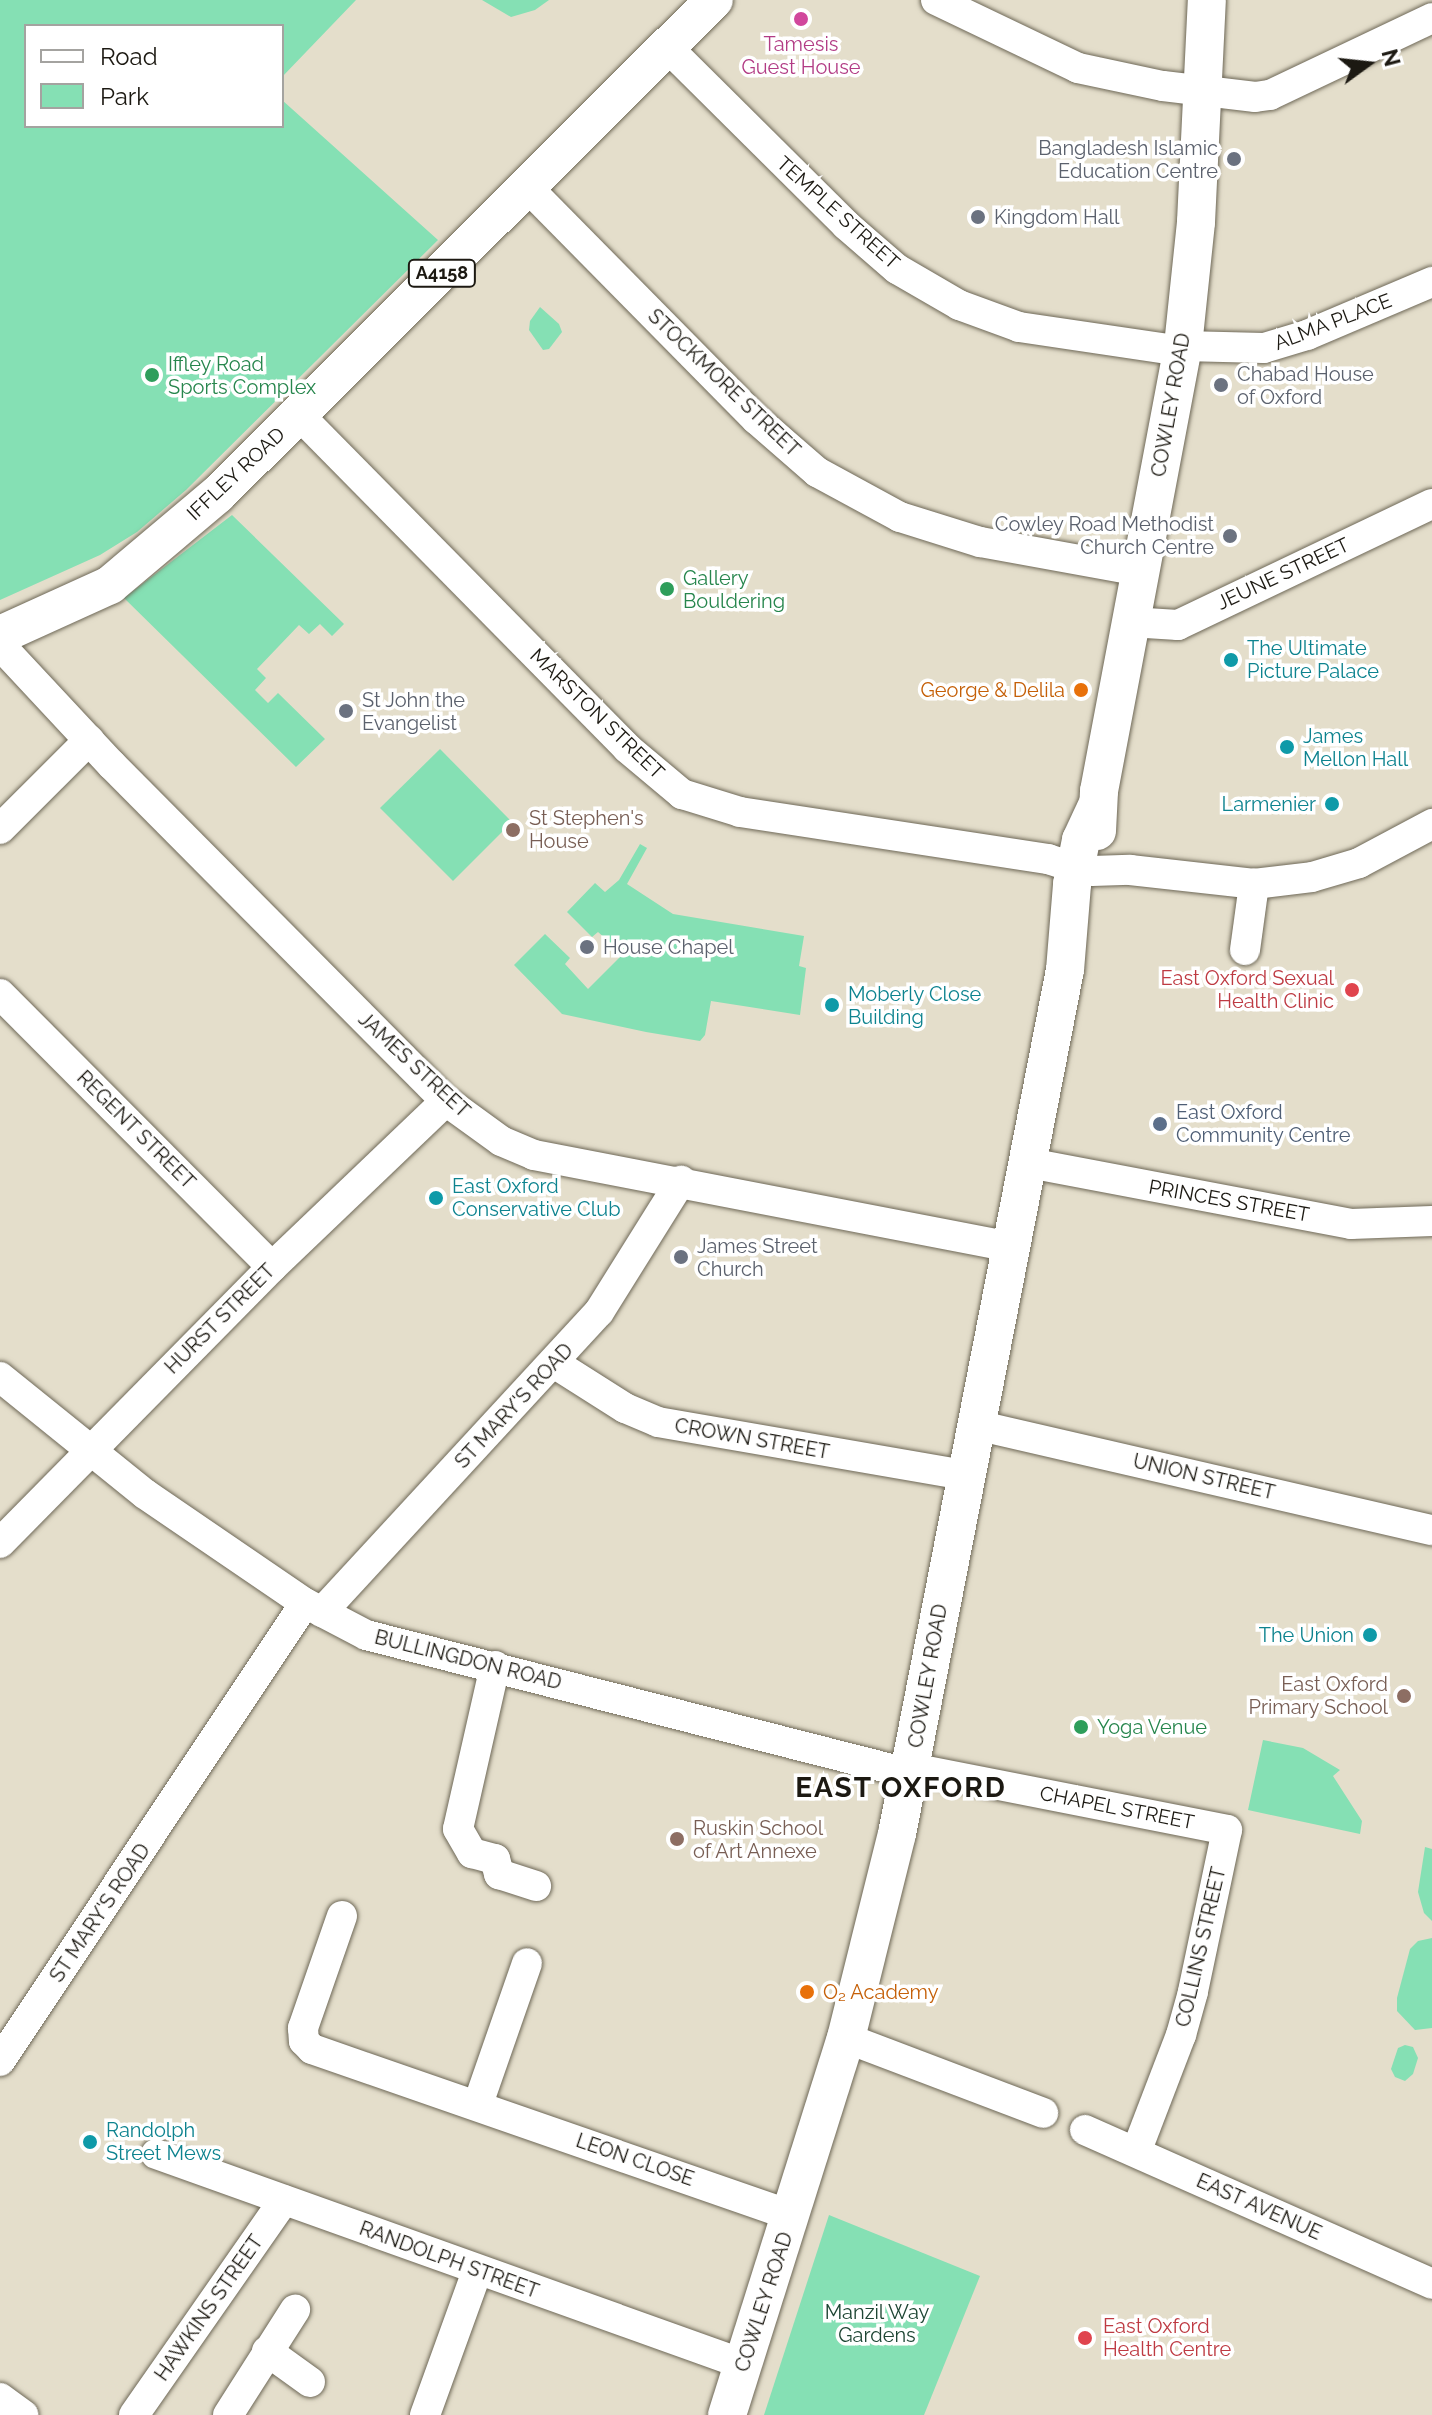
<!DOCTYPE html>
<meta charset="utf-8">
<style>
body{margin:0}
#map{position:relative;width:1432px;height:2415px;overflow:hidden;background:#e4decb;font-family:Raleway,sans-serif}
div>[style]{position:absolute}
.green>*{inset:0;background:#85e0b4}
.roads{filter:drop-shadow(0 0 2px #6e6857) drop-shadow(0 0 2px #6e6857)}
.minor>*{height:30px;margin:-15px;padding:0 15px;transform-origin:15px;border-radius:15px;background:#fff}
.major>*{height:38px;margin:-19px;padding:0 19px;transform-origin:19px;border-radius:19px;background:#fff}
.dots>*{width:22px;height:22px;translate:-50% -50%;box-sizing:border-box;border:4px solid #fff;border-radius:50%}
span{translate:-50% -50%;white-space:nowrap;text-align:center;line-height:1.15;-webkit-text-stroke:7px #fff;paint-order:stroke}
.shield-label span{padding:2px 6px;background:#fff;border:2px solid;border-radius:6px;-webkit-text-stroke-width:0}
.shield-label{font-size:18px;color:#1c1912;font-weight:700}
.hotel-label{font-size:20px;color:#b23c85}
.worship-label{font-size:20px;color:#5b616d}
.right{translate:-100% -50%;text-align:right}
.left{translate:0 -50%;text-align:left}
.street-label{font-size:20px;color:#1c1912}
.leisure-label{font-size:20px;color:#27864d}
.culture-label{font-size:20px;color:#0d838f}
.food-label{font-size:20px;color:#c56008}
.education-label{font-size:20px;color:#785e54}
.health-label{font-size:20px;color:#be3a42}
.service-label{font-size:20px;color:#4e5e75}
.park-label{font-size:20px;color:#1e4634}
.district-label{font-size:28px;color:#1c1912;font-weight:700;letter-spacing:2px}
.legend{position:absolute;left:24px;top:24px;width:260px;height:104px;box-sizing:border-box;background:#fff;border:2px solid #a4a3a0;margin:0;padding:10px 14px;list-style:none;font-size:24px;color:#1c1912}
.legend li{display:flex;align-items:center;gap:16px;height:40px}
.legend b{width:40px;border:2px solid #a4a3a0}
.north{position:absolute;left:1328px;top:24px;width:80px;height:80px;-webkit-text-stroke:6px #fff;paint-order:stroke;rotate:75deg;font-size:22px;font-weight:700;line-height:32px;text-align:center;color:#1c1912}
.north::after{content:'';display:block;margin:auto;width:28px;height:36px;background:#1c1912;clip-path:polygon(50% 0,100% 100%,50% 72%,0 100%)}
</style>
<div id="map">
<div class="green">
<div style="clip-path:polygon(0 0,356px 0,282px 77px,282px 26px,26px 26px,26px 126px,282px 126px,282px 100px,438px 240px,186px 490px,137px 532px,100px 555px,0 600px)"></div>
<div style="clip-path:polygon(482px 0,549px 0,535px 10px,511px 17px)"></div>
<div style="clip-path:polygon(540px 307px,559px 324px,562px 332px,549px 349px,543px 350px,529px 330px,530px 321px)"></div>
<div style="clip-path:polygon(232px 515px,344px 624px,332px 636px,320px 624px,309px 634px,299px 625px,257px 669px,266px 678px,255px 690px,268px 703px,278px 693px,325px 739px,296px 767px,124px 598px)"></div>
<div style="clip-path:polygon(440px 749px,512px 822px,453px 881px,380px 808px)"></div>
<div style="clip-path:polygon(640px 844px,647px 848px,627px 884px,673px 914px,804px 936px,799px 966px,806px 968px,800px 1015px,711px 1001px,705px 1035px,700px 1041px,646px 1032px,562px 1014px,514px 965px,545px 934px,570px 958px,565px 964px,588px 989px,623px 954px,598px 932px,592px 937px,567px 912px,595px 883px,605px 892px,619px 880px)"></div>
<div style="clip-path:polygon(1263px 1740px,1303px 1748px,1340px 1770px,1333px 1776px,1362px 1821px,1360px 1834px,1248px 1810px)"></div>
<div style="clip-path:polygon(1425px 1847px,1432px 1849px,1432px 1921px,1424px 1913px,1418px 1892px)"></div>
<div style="clip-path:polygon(1432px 1938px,1432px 2028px,1415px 2030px,1397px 2011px,1397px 1998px,1410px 1949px,1418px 1941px)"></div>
<div style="clip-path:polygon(1405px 2045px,1413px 2047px,1418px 2058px,1413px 2074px,1405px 2081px,1395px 2077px,1391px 2069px,1398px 2048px)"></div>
<div style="clip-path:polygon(829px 2215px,980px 2276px,924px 2415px,764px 2415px)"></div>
</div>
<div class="roads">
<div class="minor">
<div style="left:936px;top:0;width:157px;rotate:25.6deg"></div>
<div style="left:1078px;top:68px;width:87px;rotate:12deg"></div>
<div style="left:1163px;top:86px;width:93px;rotate:6.8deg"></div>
<div style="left:1255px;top:97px;width:15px;rotate:-8deg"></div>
<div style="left:1270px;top:95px;width:179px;rotate:-25.4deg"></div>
<div style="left:668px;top:48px;width:251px;rotate:44.8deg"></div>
<div style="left:846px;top:225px;width:67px;rotate:40.8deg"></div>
<div style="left:897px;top:269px;width:72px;rotate:30.1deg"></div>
<div style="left:959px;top:305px;width:64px;rotate:20.1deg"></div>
<div style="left:1019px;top:327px;width:165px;rotate:8.4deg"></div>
<div style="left:528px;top:188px;width:325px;rotate:45.4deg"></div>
<div style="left:756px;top:419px;width:81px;rotate:41deg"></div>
<div style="left:817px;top:472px;width:94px;rotate:28.5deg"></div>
<div style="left:900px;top:517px;width:84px;rotate:17.4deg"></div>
<div style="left:980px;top:542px;width:163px;rotate:10.3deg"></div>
<div style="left:1183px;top:346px;width:81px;rotate:1.4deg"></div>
<div style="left:1264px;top:348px;width:45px;rotate:-16.8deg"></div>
<div style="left:1307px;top:335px;width:136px;rotate:-23deg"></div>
<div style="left:299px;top:415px;width:467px;rotate:45.4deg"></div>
<div style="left:627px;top:748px;width:72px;rotate:39.9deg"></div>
<div style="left:682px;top:794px;width:61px;rotate:17.2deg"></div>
<div style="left:740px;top:812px;width:312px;rotate:8.7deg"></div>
<div style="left:1048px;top:859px;width:28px;rotate:18deg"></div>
<div style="left:1130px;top:622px;width:48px;rotate:3.6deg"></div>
<div style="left:1178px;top:625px;width:281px;rotate:-25.5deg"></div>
<div style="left:0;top:645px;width:164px;rotate:47deg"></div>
<div style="left:112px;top:765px;width:474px;rotate:45.2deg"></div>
<div style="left:446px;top:1101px;width:68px;rotate:36deg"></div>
<div style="left:501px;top:1141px;width:36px;rotate:23deg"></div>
<div style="left:534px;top:1155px;width:486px;rotate:10.9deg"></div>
<div style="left:0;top:829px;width:126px;rotate:-45deg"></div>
<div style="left:1092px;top:871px;width:38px;rotate:-2deg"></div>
<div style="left:1130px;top:870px;width:125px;rotate:6.4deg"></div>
<div style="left:1254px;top:884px;width:58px;rotate:-6.9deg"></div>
<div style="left:1312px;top:877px;width:49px;rotate:-16.6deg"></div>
<div style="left:1359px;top:863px;width:83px;rotate:-28.1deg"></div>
<div style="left:1245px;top:950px;width:67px;rotate:-82.2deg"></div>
<div style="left:0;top:994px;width:385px;rotate:45.1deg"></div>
<div style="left:1029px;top:1163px;width:328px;rotate:10.7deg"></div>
<div style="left:1351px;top:1224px;width:81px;rotate:-2.1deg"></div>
<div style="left:554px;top:1363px;width:84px;rotate:32.4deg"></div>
<div style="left:625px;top:1408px;width:36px;rotate:23deg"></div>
<div style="left:658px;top:1422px;width:312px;rotate:9.8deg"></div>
<div style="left:0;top:1377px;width:186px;rotate:38.9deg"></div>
<div style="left:145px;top:1494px;width:194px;rotate:34.3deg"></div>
<div style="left:305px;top:1603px;width:69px;rotate:27.7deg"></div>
<div style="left:366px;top:1635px;width:562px;rotate:14.31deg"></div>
<div style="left:976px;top:1425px;width:468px;rotate:13deg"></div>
<div style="left:0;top:1543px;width:388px;rotate:-45.4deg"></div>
<div style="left:272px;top:1267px;width:240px;rotate:-43.7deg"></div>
<div style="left:322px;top:1612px;width:408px;rotate:-47.3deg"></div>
<div style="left:599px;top:1312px;width:155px;rotate:-58deg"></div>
<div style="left:495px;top:1666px;width:167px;rotate:102.8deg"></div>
<div style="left:458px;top:1829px;width:28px;rotate:60deg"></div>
<div style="left:472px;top:1853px;width:24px;rotate:15deg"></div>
<div style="left:495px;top:1859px;width:16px;rotate:75deg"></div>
<div style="left:499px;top:1874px;width:39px;rotate:18deg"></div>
<div style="left:912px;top:1768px;width:321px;rotate:11.1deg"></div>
<div style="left:1227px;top:1830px;width:166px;rotate:101.9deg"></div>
<div style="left:1193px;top:1992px;width:45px;rotate:105.6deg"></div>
<div style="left:1181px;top:2035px;width:125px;rotate:111deg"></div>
<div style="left:342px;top:1916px;width:119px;rotate:109.2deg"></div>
<div style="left:303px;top:2028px;width:13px;rotate:86deg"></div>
<div style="left:304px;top:2041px;width:11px;rotate:45deg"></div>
<div style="left:312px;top:2049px;width:509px;rotate:19.15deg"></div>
<div style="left:846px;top:2038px;width:211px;rotate:20.8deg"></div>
<div style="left:0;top:2061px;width:550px;rotate:-56.34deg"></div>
<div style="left:478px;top:2104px;width:149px;rotate:-70.8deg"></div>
<div style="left:1085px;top:2130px;width:380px;rotate:23.9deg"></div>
<div style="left:156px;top:2154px;width:623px;rotate:19.68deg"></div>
<div style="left:267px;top:2351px;width:53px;rotate:35.8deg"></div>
<div style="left:0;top:2398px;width:29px;rotate:36deg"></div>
<div style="left:134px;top:2415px;width:262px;rotate:-55.1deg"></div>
<div style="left:228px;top:2415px;width:125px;rotate:-57.5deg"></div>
<div style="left:425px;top:2415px;width:153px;rotate:-70.1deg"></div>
</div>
<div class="major">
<div style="left:0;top:635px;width:121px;rotate:-24.4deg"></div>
<div style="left:110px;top:585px;width:140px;rotate:-40.1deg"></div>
<div style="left:217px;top:495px;width:701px;rotate:-44.88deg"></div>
<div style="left:1097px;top:831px;width:40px;rotate:-87.1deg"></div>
<div style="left:1099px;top:791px;width:453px;rotate:-79.3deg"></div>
<div style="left:1183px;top:346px;width:125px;rotate:-84deg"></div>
<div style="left:1196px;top:222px;width:222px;rotate:-87.2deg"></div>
<div style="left:727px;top:2415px;width:395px;rotate:-72.5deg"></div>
<div style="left:846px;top:2038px;width:210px;rotate:-76deg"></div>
<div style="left:897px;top:1834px;width:880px;rotate:-79deg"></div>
<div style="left:1065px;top:970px;width:86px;rotate:-85.3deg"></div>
<div style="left:1072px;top:884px;width:45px;rotate:-78.4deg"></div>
<div style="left:1081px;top:840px;width:38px;rotate:-65deg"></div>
</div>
</div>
<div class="dots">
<div style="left:801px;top:19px;background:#d1479c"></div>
<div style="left:1234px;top:159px;background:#6b7280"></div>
<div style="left:978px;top:217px;background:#6b7280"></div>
<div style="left:152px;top:375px;background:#2e9e5b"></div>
<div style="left:1221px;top:385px;background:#6b7280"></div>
<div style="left:1230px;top:536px;background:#6b7280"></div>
<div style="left:667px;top:589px;background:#2e9e5b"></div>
<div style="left:1231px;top:660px;background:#0f9aa8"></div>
<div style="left:1081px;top:690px;background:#e8710a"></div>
<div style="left:346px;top:711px;background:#6b7280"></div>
<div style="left:1287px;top:747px;background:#0f9aa8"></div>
<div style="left:1332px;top:804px;background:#0f9aa8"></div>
<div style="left:513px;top:830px;background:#8d6e63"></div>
<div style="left:587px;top:947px;background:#6b7280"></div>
<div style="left:1352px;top:990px;background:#e0444e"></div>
<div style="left:832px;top:1005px;background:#0f9aa8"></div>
<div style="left:1160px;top:1124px;background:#5c6f8a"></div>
<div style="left:436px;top:1198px;background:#0f9aa8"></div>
<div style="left:681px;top:1257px;background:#6b7280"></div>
<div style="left:1370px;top:1635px;background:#0f9aa8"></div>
<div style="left:1404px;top:1696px;background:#8d6e63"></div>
<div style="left:1081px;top:1727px;background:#2e9e5b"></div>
<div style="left:677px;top:1839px;background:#8d6e63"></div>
<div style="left:807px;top:1992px;background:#e8710a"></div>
<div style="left:90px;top:2142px;background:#0f9aa8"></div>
<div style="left:1085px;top:2338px;background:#e0444e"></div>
</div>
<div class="shield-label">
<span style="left:442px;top:273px">A4158</span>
</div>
<div class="hotel-label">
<span style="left:801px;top:56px">Tamesis<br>Guest House</span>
</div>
<div class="worship-label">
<span class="right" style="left:1218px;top:160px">Bangladesh Islamic<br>Education Centre</span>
<span class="left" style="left:994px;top:217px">Kingdom Hall</span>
<span class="left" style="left:1237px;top:386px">Chabad House<br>of Oxford</span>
<span class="right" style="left:1214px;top:536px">Cowley Road Methodist<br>Church Centre</span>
<span class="left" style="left:362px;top:712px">St John the<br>Evangelist</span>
<span class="left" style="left:603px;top:947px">House Chapel</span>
<span class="left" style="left:697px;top:1258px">James Street<br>Church</span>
</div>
<div class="street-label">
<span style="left:838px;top:213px;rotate:42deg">TEMPLE STREET</span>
<span style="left:1333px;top:322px;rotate:-21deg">ALMA PLACE</span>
<span style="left:724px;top:383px;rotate:44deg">STOCKMORE STREET</span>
<span style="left:1171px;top:405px;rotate:-80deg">COWLEY ROAD</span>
<span style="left:236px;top:474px;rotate:-43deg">IFFLEY ROAD</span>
<span style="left:1283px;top:574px;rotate:-25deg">JEUNE STREET</span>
<span style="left:597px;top:714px;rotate:44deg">MARSTON STREET</span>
<span style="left:414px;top:1065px;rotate:43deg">JAMES STREET</span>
<span style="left:136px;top:1130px;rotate:45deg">REGENT STREET</span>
<span style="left:1229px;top:1201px;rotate:10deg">PRINCES STREET</span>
<span style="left:220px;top:1319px;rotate:-45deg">HURST STREET</span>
<span style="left:514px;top:1406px;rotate:-47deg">ST MARY'S ROAD</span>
<span style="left:752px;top:1439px;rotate:10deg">CROWN STREET</span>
<span style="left:1204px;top:1477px;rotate:13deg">UNION STREET</span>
<span style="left:468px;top:1660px;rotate:14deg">BULLINGDON ROAD</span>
<span style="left:928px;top:1676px;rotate:-80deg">COWLEY ROAD</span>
<span style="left:1117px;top:1808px;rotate:11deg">CHAPEL STREET</span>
<span style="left:100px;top:1913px;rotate:-56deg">ST MARY'S ROAD</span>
<span style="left:1201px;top:1947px;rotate:-77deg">COLLINS STREET</span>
<span style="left:635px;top:2160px;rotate:19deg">LEON CLOSE</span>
<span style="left:1259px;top:2207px;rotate:24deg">EAST AVENUE</span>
<span style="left:449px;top:2260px;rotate:20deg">RANDOLPH STREET</span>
<span style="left:764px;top:2302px;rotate:-72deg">COWLEY ROAD</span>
<span style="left:209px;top:2308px;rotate:-55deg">HAWKINS STREET</span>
</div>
<div class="leisure-label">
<span class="left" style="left:168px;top:376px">Iffley Road<br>Sports Complex</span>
<span class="left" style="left:683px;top:590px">Gallery<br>Bouldering</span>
<span class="left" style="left:1097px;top:1727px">Yoga Venue</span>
</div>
<div class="culture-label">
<span class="left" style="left:1247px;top:660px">The Ultimate<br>Picture Palace</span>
<span class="left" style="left:1303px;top:748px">James<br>Mellon Hall</span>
<span class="right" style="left:1316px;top:804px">Larmenier</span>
<span class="left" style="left:848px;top:1006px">Moberly Close<br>Building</span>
<span class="left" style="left:452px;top:1198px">East Oxford<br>Conservative Club</span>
<span class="right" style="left:1354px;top:1635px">The Union</span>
<span class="left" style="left:106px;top:2142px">Randolph<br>Street Mews</span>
</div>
<div class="food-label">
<span class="right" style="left:1065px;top:690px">George &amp; Delila</span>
<span class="left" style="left:823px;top:1992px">O₂ Academy</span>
</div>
<div class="education-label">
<span class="left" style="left:529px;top:830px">St Stephen's<br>House</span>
<span class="right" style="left:1388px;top:1696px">East Oxford<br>Primary School</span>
<span class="left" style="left:693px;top:1840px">Ruskin School<br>of Art Annexe</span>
</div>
<div class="health-label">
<span class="right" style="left:1334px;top:990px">East Oxford Sexual<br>Health Clinic</span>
<span class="left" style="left:1103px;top:2338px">East Oxford<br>Health Centre</span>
</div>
<div class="service-label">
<span class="left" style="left:1176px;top:1124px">East Oxford<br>Community Centre</span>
</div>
<div class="park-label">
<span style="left:877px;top:2324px">Manzil Way<br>Gardens</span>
</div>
<div class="district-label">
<span style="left:901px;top:1788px">EAST OXFORD</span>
</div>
<ul class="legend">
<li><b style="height:10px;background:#fff"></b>Road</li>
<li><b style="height:22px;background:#85e0b4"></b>Park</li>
</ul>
<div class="north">N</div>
</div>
